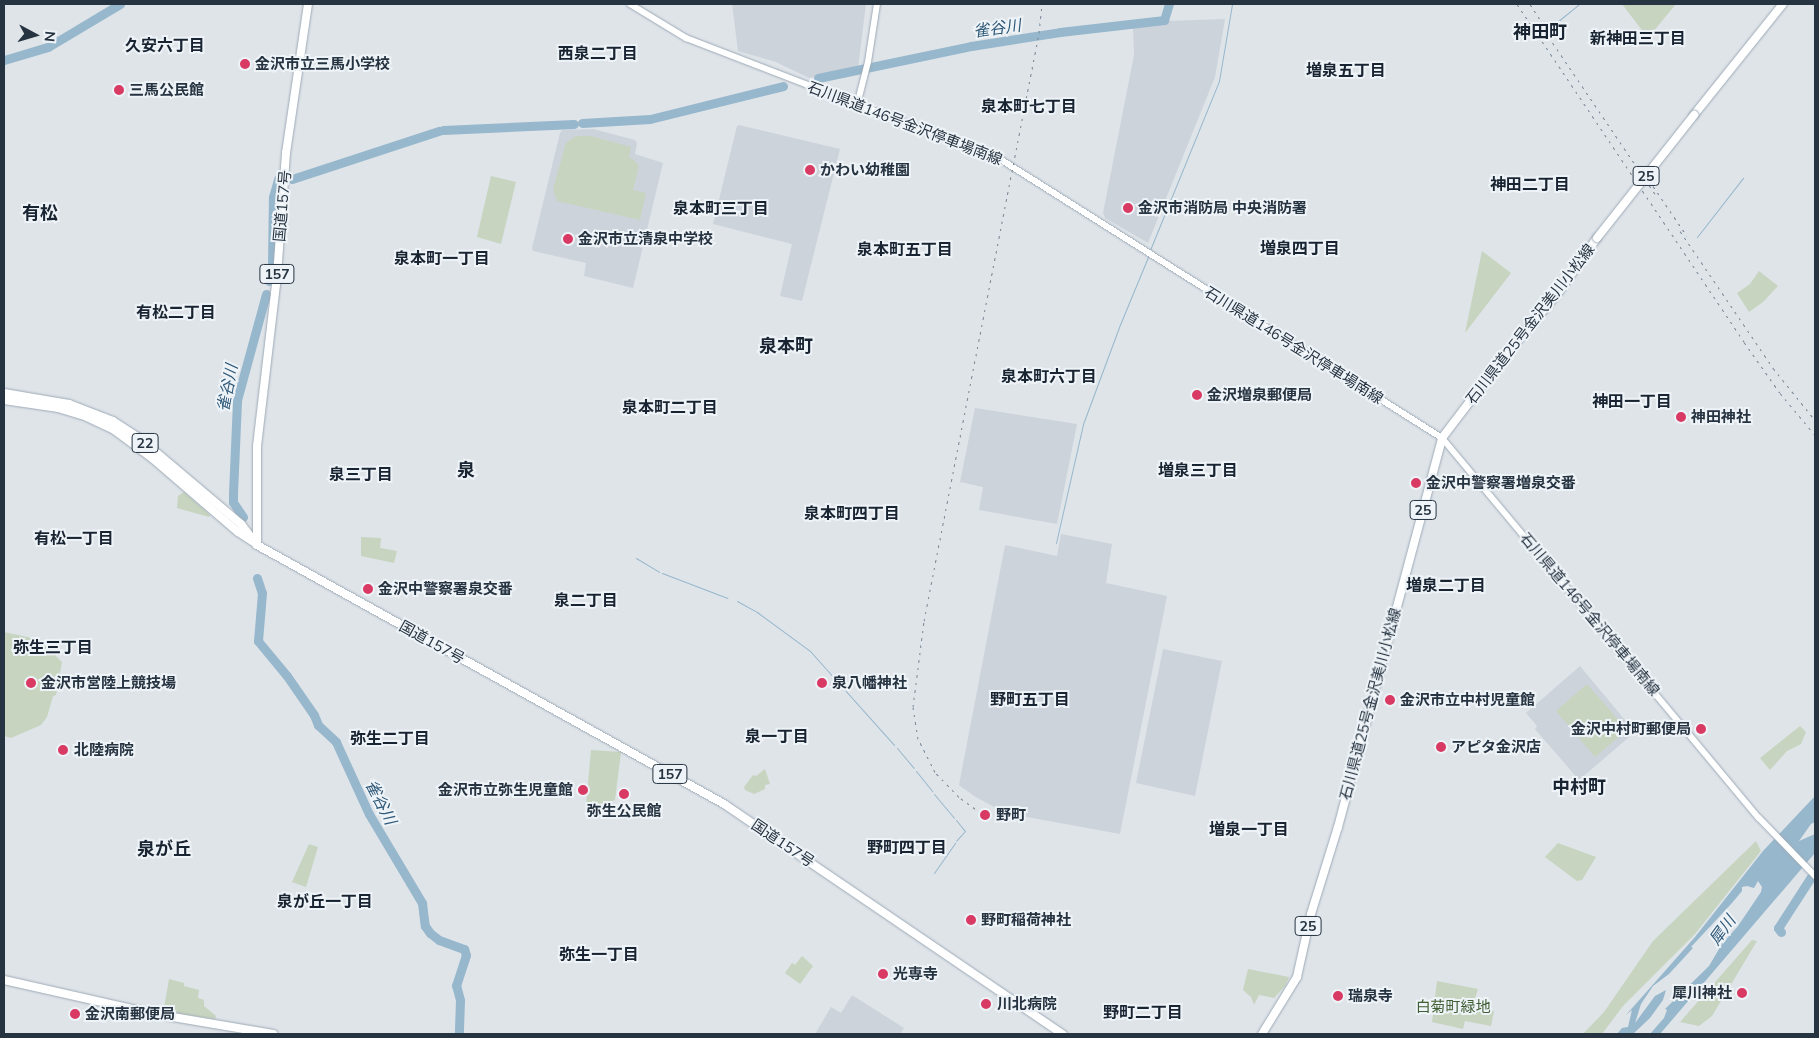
<!DOCTYPE html>
<meta charset="utf-8">
<style>
body{margin:0}
#map{position:relative;width:1819px;height:1038px;overflow:hidden;background:#dfe4e9;font-family:Mulish,"Noto Sans JP",sans-serif}
div>[style]{position:absolute}
.built>*{inset:0;background:#cdd3db}
.green>*{inset:0;background:#c7d4bf}
.water>*{inset:0;background:#97b7cc}
.stream>*{height:1px;margin:-0.5px;padding:0 0.5px;transform-origin:0.5px;border-radius:0.5px;background:#97b7cc}
.river>*{height:9px;margin:-4.5px;padding:0 4.5px;transform-origin:4.5px;border-radius:4.5px;background:#97b7cc}
.roads{filter:drop-shadow(0 0 1px #9daab6) drop-shadow(0 0 1px #9daab6)}
.secondary>*{height:6px;margin:-3px;padding:0 3px;transform-origin:3px;border-radius:3px;background:#fff}
.primary>*{height:8px;margin:-4px;padding:0 4px;transform-origin:4px;border-radius:4px;background:#fff}
.trunk>*{height:8px;margin:-4px;padding:0 4px;transform-origin:4px;border-radius:4px;background:#fff}
.rail>*{height:1px;margin-top:-0.5px;transform-origin:0;background:repeating-linear-gradient(90deg,#778594 0 2.5px,transparent 0 7.5px)}
.bridges{filter:drop-shadow(0 0 1px #9daab6) drop-shadow(0 0 1px #9daab6)}
.primary-bridge>*{height:8px;margin:-4px;padding:0 4px;transform-origin:4px;border-radius:4px;background:#fff}
.dots>*{width:14px;height:14px;translate:-50% -50%;box-sizing:border-box;border:2px solid #eef3f7;border-radius:50%}
span{translate:-50% -50%;white-space:nowrap;text-align:center;line-height:1.15;-webkit-text-stroke:4px #eef3f7;paint-order:stroke}
.shield-label span{padding:1px 4px;background:#eef3f7;border:1px solid;border-radius:4px;-webkit-text-stroke-width:0}
.shield-label{font-size:14px;color:#263341;font-weight:700}
.poi-label{font-size:15px;color:#263341;font-weight:700}
.left{translate:0 -50%;text-align:left}
.right{translate:-100% -50%;text-align:right}
.street-label{font-size:15px;color:#263341}
.park-label{font-size:15px;color:#405e33}
.water-label{font-size:16px;color:#2e5878;font-style:italic}
.neighbourhood-label{font-size:16px;color:#192432;font-weight:700}
.quarter-label{font-size:18px;color:#192432;font-weight:700}
.frame{position:absolute;inset:0;border:5px solid #263341;pointer-events:none}
.north{position:absolute;left:10px;top:10px;width:50px;height:50px;-webkit-text-stroke:4px #eef3f7;paint-order:stroke;rotate:96deg;font-size:14px;font-weight:700;line-height:20px;text-align:center;color:#263341}
.north::after{content:'';display:block;margin:auto;width:18px;height:22px;background:#263341;clip-path:polygon(50% 0,100% 100%,50% 72%,0 100%)}
</style>
<div id="map">
<div class="built">
<div style="clip-path:polygon(732px 4px,866px 4px,858px 68px,809px 78px,776px 62px,738px 51px)"></div>
<div style="clip-path:polygon(1225px 19px,1215px 77px,1148px 243px,1105px 218px,1103px 213px,1134px 55px,1133px 26px,1168px 21px)"></div>
<div style="clip-path:polygon(739px 125px,840px 149px,802px 301px,780px 296px,792px 244px,713px 224px,737px 126px)"></div>
<div style="clip-path:polygon(593px 129px,635px 140px,637px 143px,635px 154px,663px 163px,633px 288px,584px 276px,586px 263px,533px 251px,532px 248px,560px 133px,562px 130px)"></div>
<div style="clip-path:polygon(975px 408px,1077px 424px,1057px 524px,979px 510px,983px 487px,960px 482px)"></div>
<div style="clip-path:polygon(1061px 534px,1112px 544px,1106px 583px,1167px 596px,1120px 834px,1005px 813px,974px 796px,959px 785px,1005px 545px,1057px 556px)"></div>
<div style="clip-path:polygon(1163px 649px,1222px 661px,1195px 796px,1136px 783px)"></div>
<div style="clip-path:polygon(1580px 666px,1635px 732px,1579px 780px,1535px 729px,1537px 726px,1526px 713px)"></div>
<div style="clip-path:polygon(852px 995px,904px 1028px,900px 1034px,815px 1034px,831px 1007px,841px 1013px)"></div>
</div>
<div class="green">
<div style="clip-path:polygon(1622px 4px,1676px 4px,1648px 38px)"></div>
<div style="clip-path:polygon(576px 136px,591px 136px,631px 147px,629px 158px,634px 160px,639px 166px,633px 190px,646px 193px,640px 220px,557px 201px,553px 189px,566px 143px)"></div>
<div style="clip-path:polygon(491px 176px,516px 182px,501px 244px,477px 237px)"></div>
<div style="clip-path:polygon(1482px 251px,1511px 273px,1465px 333px)"></div>
<div style="clip-path:polygon(1759px 271px,1778px 286px,1763px 302px,1749px 312px,1737px 293px,1750px 284px)"></div>
<div style="clip-path:polygon(184px 492px,210px 515px,209px 517px,177px 508px,178px 496px)"></div>
<div style="clip-path:polygon(361px 537px,381px 538px,380px 548px,397px 551px,394px 563px,361px 556px)"></div>
<div style="clip-path:polygon(4px 632px,55px 643px,55px 655px,62px 662px,56px 695px,53px 696px,47px 717px,41px 725px,11px 738px,4px 736px)"></div>
<div style="clip-path:polygon(1587px 684px,1627px 730px,1595px 757px,1556px 711px)"></div>
<div style="clip-path:polygon(1800px 726px,1806px 732px,1801px 744px,1787px 751px,1770px 770px,1760px 758px)"></div>
<div style="clip-path:polygon(591px 750px,621px 752px,615px 800px,588px 809px,586px 805px)"></div>
<div style="clip-path:polygon(765px 769px,770px 784px,765px 785px,765px 789px,754px 794px,745px 790px,744px 787px,753px 775px,756px 776px)"></div>
<div style="clip-path:polygon(1756px 841px,1761px 851px,1695px 934px,1623px 1006px,1602px 1034px,1583px 1034px,1604px 1012px,1653px 941px)"></div>
<div style="clip-path:polygon(1558px 843px,1596px 857px,1582px 880px,1577px 881px,1545px 857px)"></div>
<div style="clip-path:polygon(309px 844px,318px 847px,306px 887px,292px 882px)"></div>
<div style="clip-path:polygon(1752px 940px,1757px 941px,1712px 1016px,1699px 1026px,1680px 1022px)"></div>
<div style="clip-path:polygon(802px 956px,813px 966px,800px 984px,785px 973px,792px 963px,795px 965px)"></div>
<div style="clip-path:polygon(1248px 969px,1289px 977px,1285px 986px,1274px 998px,1259px 995px,1254px 1005px,1251px 997px,1243px 990px)"></div>
<div style="clip-path:polygon(169px 979px,184px 983px,184px 986px,199px 990px,198px 998px,204px 1000px,204px 1006px,216px 1016px,215px 1019px,167px 1012px,164px 1008px)"></div>
<div style="clip-path:polygon(1437px 981px,1478px 989px,1472px 1008px,1494px 1011px,1491px 1026px,1465px 1021px,1463px 1029px,1432px 1022px)"></div>
</div>
<div class="water">
<div style="clip-path:polygon(1815px 796px,1815px 822px,1811px 824px,1799px 841px,1815px 834px,1815px 853px,1660px 1034px,1650px 1034px,1664px 1018px,1667px 1010px,1665px 1009px,1709px 966px,1722px 944px,1738px 926px,1761px 892px,1762px 887px,1758px 881px,1754px 888px,1747px 886px,1742px 887px,1742px 891px,1732px 903px,1691px 947px,1693px 948px,1669px 974px,1653px 986px,1641px 1004px,1635px 1023px,1655px 996px,1666px 990px,1663px 1000px,1650px 1018px,1633px 1034px,1617px 1034px,1622px 1028px,1628px 1027px,1632px 1010px,1626px 1015px,1695px 937px,1763px 851px)"></div>
</div>
<div class="stream">
<div style="left:1557px;top:22px;width:28px;rotate:-39deg"></div>
<div style="left:1697px;top:237px;width:75px;rotate:-52.1deg"></div>
<div style="left:1150px;top:250px;width:183px;rotate:-67.8deg"></div>
<div style="left:1219px;top:81px;width:78px;rotate:-80.4deg"></div>
<div style="left:1056px;top:543px;width:122px;rotate:-77.2deg"></div>
<div style="left:1083px;top:424px;width:103px;rotate:-69.6deg"></div>
<div style="left:1119px;top:327px;width:76px;rotate:-67.5deg"></div>
<div style="left:636px;top:558px;width:27px;rotate:31deg"></div>
<div style="left:662px;top:573px;width:70px;rotate:21deg"></div>
<div style="left:737px;top:601px;width:23px;rotate:29deg"></div>
<div style="left:757px;top:612px;width:66px;rotate:36.3deg"></div>
<div style="left:810px;top:651px;width:126px;rotate:48.2deg"></div>
<div style="left:897px;top:748px;width:26px;rotate:50deg"></div>
<div style="left:916px;top:771px;width:26px;rotate:51deg"></div>
<div style="left:934px;top:794px;width:31px;rotate:50deg"></div>
<div style="left:956px;top:820px;width:14px;rotate:51deg"></div>
<div style="left:965px;top:831px;width:13px;rotate:132deg"></div>
<div style="left:934px;top:873px;width:37px;rotate:-55deg"></div>
</div>
<div class="river">
<div style="left:4px;top:60px;width:46px;rotate:-16.5deg"></div>
<div style="left:48px;top:47px;width:84px;rotate:-30.8deg"></div>
<div style="left:818px;top:78px;width:156px;rotate:-11.8deg"></div>
<div style="left:971px;top:46px;width:90px;rotate:-8.9deg"></div>
<div style="left:1060px;top:32px;width:105px;rotate:-6.6deg"></div>
<div style="left:1164px;top:20px;width:17px;rotate:-73deg"></div>
<div style="left:582px;top:123px;width:68px;rotate:-3.4deg"></div>
<div style="left:650px;top:119px;width:137px;rotate:-13.9deg"></div>
<div style="left:443px;top:130px;width:131px;rotate:-2.6deg"></div>
<div style="left:292px;top:179px;width:155px;rotate:-18.1deg"></div>
<div style="left:269px;top:281px;width:16px;rotate:-79deg"></div>
<div style="left:272px;top:265px;width:68px;rotate:-89.2deg"></div>
<div style="left:273px;top:197px;width:19px;rotate:-74deg"></div>
<div style="left:243px;top:517px;width:18px;rotate:-124deg"></div>
<div style="left:233px;top:502px;width:9px;rotate:-90deg"></div>
<div style="left:233px;top:493px;width:93px;rotate:-87.5deg"></div>
<div style="left:237px;top:400px;width:110px;rotate:-74.7deg"></div>
<div style="left:257px;top:578px;width:16px;rotate:72deg"></div>
<div style="left:262px;top:593px;width:48px;rotate:94.8deg"></div>
<div style="left:258px;top:641px;width:45px;rotate:50.4deg"></div>
<div style="left:287px;top:676px;width:47px;rotate:55.3deg"></div>
<div style="left:314px;top:715px;width:11px;rotate:68deg"></div>
<div style="left:318px;top:725px;width:25px;rotate:43deg"></div>
<div style="left:336px;top:742px;width:79px;rotate:65.4deg"></div>
<div style="left:369px;top:814px;width:104px;rotate:59.2deg"></div>
<div style="left:422px;top:903px;width:23px;rotate:83deg"></div>
<div style="left:425px;top:926px;width:9px;rotate:54deg"></div>
<div style="left:430px;top:933px;width:11px;rotate:38deg"></div>
<div style="left:439px;top:940px;width:27px;rotate:20deg"></div>
<div style="left:464px;top:949px;width:6px;rotate:72deg"></div>
<div style="left:466px;top:955px;width:32px;rotate:108deg"></div>
<div style="left:456px;top:985px;width:16px;rotate:75deg"></div>
<div style="left:460px;top:1000px;width:34px;rotate:92deg"></div>
<div style="left:1781px;top:932px;width:5px;rotate:-127deg"></div>
<div style="left:1778px;top:928px;width:61px;rotate:-57.1deg"></div>
</div>
<div class="roads">
<div class="secondary">
<div style="left:630px;top:4px;width:66px;rotate:31.3deg"></div>
<div style="left:686px;top:38px;width:337px;rotate:21.1deg"></div>
<div style="left:1000px;top:159px;width:523px;rotate:32.26deg"></div>
<div style="left:1442px;top:438px;width:495px;rotate:50.2deg"></div>
<div style="left:1759px;top:818px;width:81px;rotate:46deg"></div>
<div style="left:857px;top:105px;width:44px;rotate:-75.7deg"></div>
<div style="left:868px;top:62px;width:59px;rotate:-81.2deg"></div>
</div>
<div class="primary">
<div style="left:1694px;top:115px;width:142px;rotate:-51.3deg"></div>
<div style="left:4px;top:393px;width:66px;rotate:9.6deg"></div>
<div style="left:69px;top:404px;width:47px;rotate:21.1deg"></div>
<div style="left:113px;top:421px;width:30px;rotate:33deg"></div>
<div style="left:138px;top:437px;width:135px;rotate:40.2deg"></div>
<div style="left:241px;top:524px;width:26px;rotate:53deg"></div>
<div style="left:4px;top:400px;width:55px;rotate:8.4deg"></div>
<div style="left:58px;top:408px;width:30px;rotate:17deg"></div>
<div style="left:87px;top:417px;width:29px;rotate:25deg"></div>
<div style="left:113px;top:429px;width:49px;rotate:36.6deg"></div>
<div style="left:152px;top:458px;width:113px;rotate:40.7deg"></div>
<div style="left:238px;top:532px;width:17px;rotate:33deg"></div>
<div style="left:4px;top:980px;width:155px;rotate:12.7deg"></div>
<div style="left:155px;top:1014px;width:120px;rotate:9.6deg"></div>
<div style="left:1262px;top:1034px;width:67px;rotate:-58.4deg"></div>
<div style="left:1297px;top:977px;width:65px;rotate:-77.5deg"></div>
<div style="left:1311px;top:914px;width:91px;rotate:-72.8deg"></div>
<div style="left:1338px;top:827px;width:403px;rotate:-75deg"></div>
<div style="left:1442px;top:438px;width:101px;rotate:-52.7deg"></div>
<div style="left:1503px;top:358px;width:85px;rotate:-49.8deg"></div>
<div style="left:1558px;top:293px;width:67px;rotate:-54.7deg"></div>
</div>
<div class="trunk">
<div style="left:308px;top:4px;width:151px;rotate:98.4deg"></div>
<div style="left:286px;top:153px;width:123px;rotate:94.2deg"></div>
<div style="left:277px;top:276px;width:171px;rotate:96.7deg"></div>
<div style="left:257px;top:446px;width:99px;rotate:90deg"></div>
<div style="left:257px;top:545px;width:534px;rotate:29.01deg"></div>
<div style="left:724px;top:804px;width:410px;rotate:34.2deg"></div>
</div>
</div>
<div class="rail">
<div style="left:1517px;top:4px;width:407px;rotate:56.1deg"></div>
<div style="left:1744px;top:342px;width:62px;rotate:54.8deg"></div>
<div style="left:1780px;top:393px;width:55px;rotate:50.2deg"></div>
<div style="left:1530px;top:4px;width:30px;rotate:57deg"></div>
<div style="left:1540px;top:24px;width:205px;rotate:55.9deg"></div>
<div style="left:1653px;top:186px;width:60px;rotate:55.8deg"></div>
<div style="left:1680px;top:231px;width:166px;rotate:55.8deg"></div>
<div style="left:1773px;top:368px;width:67px;rotate:51.1deg"></div>
<div style="left:981px;top:813px;width:27px;rotate:-144deg"></div>
<div style="left:959px;top:797px;width:35px;rotate:-134deg"></div>
<div style="left:935px;top:772px;width:37px;rotate:-117deg"></div>
<div style="left:918px;top:739px;width:32px;rotate:-99deg"></div>
<div style="left:913px;top:707px;width:87px;rotate:-82.7deg"></div>
<div style="left:924px;top:621px;width:599px;rotate:-78.93deg"></div>
<div style="left:1039px;top:33px;width:29px;rotate:-84deg"></div>
</div>
<div class="bridges">
<div class="primary-bridge">
<div style="left:1597px;top:238px;width:157px;rotate:-51.7deg"></div>
</div>
</div>
<div class="dots">
<div style="left:245px;top:64px;background:#d83a64"></div>
<div style="left:119px;top:90px;background:#d83a64"></div>
<div style="left:810px;top:170px;background:#d83a64"></div>
<div style="left:1128px;top:208px;background:#d83a64"></div>
<div style="left:568px;top:239px;background:#d83a64"></div>
<div style="left:1197px;top:395px;background:#d83a64"></div>
<div style="left:1681px;top:417px;background:#d83a64"></div>
<div style="left:1416px;top:483px;background:#d83a64"></div>
<div style="left:368px;top:589px;background:#d83a64"></div>
<div style="left:31px;top:683px;background:#d83a64"></div>
<div style="left:822px;top:683px;background:#d83a64"></div>
<div style="left:1390px;top:700px;background:#d83a64"></div>
<div style="left:1701px;top:729px;background:#d83a64"></div>
<div style="left:1441px;top:747px;background:#d83a64"></div>
<div style="left:63px;top:750px;background:#d83a64"></div>
<div style="left:583px;top:790px;background:#d83a64"></div>
<div style="left:624px;top:794px;background:#d83a64"></div>
<div style="left:985px;top:815px;background:#d83a64"></div>
<div style="left:971px;top:920px;background:#d83a64"></div>
<div style="left:883px;top:974px;background:#d83a64"></div>
<div style="left:1742px;top:993px;background:#d83a64"></div>
<div style="left:1338px;top:996px;background:#d83a64"></div>
<div style="left:986px;top:1004px;background:#d83a64"></div>
<div style="left:75px;top:1014px;background:#d83a64"></div>
</div>
<div class="shield-label">
<span style="left:1646px;top:176px">25</span>
<span style="left:277px;top:274px">157</span>
<span style="left:145px;top:443px">22</span>
<span style="left:1423px;top:510px">25</span>
<span style="left:670px;top:774px">157</span>
<span style="left:1308px;top:926px">25</span>
</div>
<div class="poi-label">
<span class="left" style="left:255px;top:64px">金沢市立三馬小学校</span>
<span class="left" style="left:129px;top:90px">三馬公民館</span>
<span class="left" style="left:820px;top:170px">かわい幼稚園</span>
<span class="left" style="left:1138px;top:208px">金沢市消防局 中央消防署</span>
<span class="left" style="left:578px;top:239px">金沢市立清泉中学校</span>
<span class="left" style="left:1207px;top:395px">金沢増泉郵便局</span>
<span class="left" style="left:1691px;top:417px">神田神社</span>
<span class="left" style="left:1426px;top:483px">金沢中警察署増泉交番</span>
<span class="left" style="left:378px;top:589px">金沢中警察署泉交番</span>
<span class="left" style="left:41px;top:683px">金沢市営陸上競技場</span>
<span class="left" style="left:832px;top:683px">泉八幡神社</span>
<span class="left" style="left:1400px;top:700px">金沢市立中村児童館</span>
<span class="right" style="left:1691px;top:729px">金沢中村町郵便局</span>
<span class="left" style="left:1451px;top:747px">アピタ金沢店</span>
<span class="left" style="left:74px;top:750px">北陸病院</span>
<span class="right" style="left:573px;top:790px">金沢市立弥生児童館</span>
<span style="left:624px;top:811px">弥生公民館</span>
<span class="left" style="left:996px;top:815px">野町</span>
<span class="left" style="left:981px;top:920px">野町稲荷神社</span>
<span class="left" style="left:893px;top:974px">光専寺</span>
<span class="right" style="left:1732px;top:993px">犀川神社</span>
<span class="left" style="left:1348px;top:996px">瑞泉寺</span>
<span class="left" style="left:997px;top:1004px">川北病院</span>
<span class="left" style="left:85px;top:1014px">金沢南郵便局</span>
</div>
<div class="street-label">
<span style="left:905px;top:123px;rotate:21deg">石川県道146号金沢停車場南線</span>
<span style="left:282px;top:206px;rotate:-85deg">国道157号</span>
<span style="left:1530px;top:324px;rotate:-52deg">石川県道25号金沢美川小松線</span>
<span style="left:1294px;top:345px;rotate:32deg">石川県道146号金沢停車場南線</span>
<span style="left:1590px;top:614px;rotate:50deg">石川県道146号金沢停車場南線</span>
<span style="left:432px;top:642px;rotate:29deg">国道157号</span>
<span style="left:1370px;top:704px;rotate:-75deg">石川県道25号金沢美川小松線</span>
<span style="left:783px;top:843px;rotate:34deg">国道157号</span>
</div>
<div class="park-label">
<span style="left:1453px;top:1007px">白菊町緑地</span>
</div>
<div class="water-label">
<span style="left:997px;top:28px;rotate:-8deg">雀谷川</span>
<span style="left:227px;top:388px;rotate:-79deg">雀谷川</span>
<span style="left:381px;top:802px;rotate:63deg">雀谷川</span>
<span style="left:1722px;top:930px;rotate:-54deg">犀川</span>
</div>
<div class="neighbourhood-label">
<span style="left:1638px;top:38px">新神田三丁目</span>
<span style="left:165px;top:45px">久安六丁目</span>
<span style="left:598px;top:53px">西泉二丁目</span>
<span style="left:1346px;top:70px">増泉五丁目</span>
<span style="left:1029px;top:106px">泉本町七丁目</span>
<span style="left:1530px;top:184px">神田二丁目</span>
<span style="left:721px;top:208px">泉本町三丁目</span>
<span style="left:1300px;top:248px">増泉四丁目</span>
<span style="left:905px;top:249px">泉本町五丁目</span>
<span style="left:442px;top:258px">泉本町一丁目</span>
<span style="left:176px;top:312px">有松二丁目</span>
<span style="left:1049px;top:376px">泉本町六丁目</span>
<span style="left:1632px;top:401px">神田一丁目</span>
<span style="left:670px;top:407px">泉本町二丁目</span>
<span style="left:1198px;top:470px">増泉三丁目</span>
<span style="left:361px;top:474px">泉三丁目</span>
<span style="left:852px;top:513px">泉本町四丁目</span>
<span style="left:74px;top:538px">有松一丁目</span>
<span style="left:1446px;top:585px">増泉二丁目</span>
<span style="left:586px;top:600px">泉二丁目</span>
<span style="left:53px;top:647px">弥生三丁目</span>
<span style="left:1030px;top:699px">野町五丁目</span>
<span style="left:777px;top:736px">泉一丁目</span>
<span style="left:390px;top:738px">弥生二丁目</span>
<span style="left:1249px;top:829px">増泉一丁目</span>
<span style="left:907px;top:847px">野町四丁目</span>
<span style="left:325px;top:901px">泉が丘一丁目</span>
<span style="left:599px;top:954px">弥生一丁目</span>
<span style="left:1143px;top:1012px">野町二丁目</span>
</div>
<div class="quarter-label">
<span style="left:1540px;top:32px">神田町</span>
<span style="left:40px;top:213px">有松</span>
<span style="left:786px;top:346px">泉本町</span>
<span style="left:466px;top:470px">泉</span>
<span style="left:1579px;top:787px">中村町</span>
<span style="left:164px;top:849px">泉が丘</span>
</div>
<div class="frame"></div>
<div class="north">N</div>
</div>
